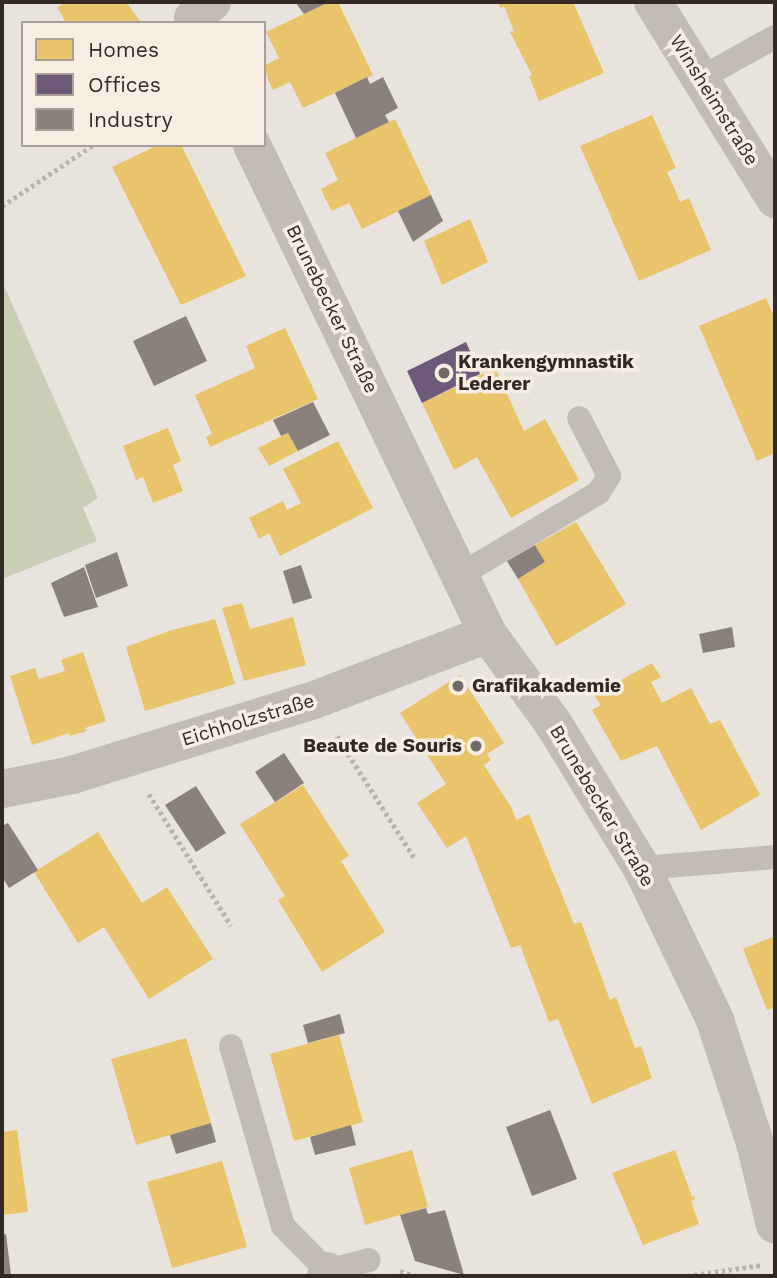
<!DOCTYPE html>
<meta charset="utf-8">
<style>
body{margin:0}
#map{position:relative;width:777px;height:1278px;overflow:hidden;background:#e9e3dd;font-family:"Work Sans",sans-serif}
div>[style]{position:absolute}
.green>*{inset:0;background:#cbceb7}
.homes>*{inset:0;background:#e9c46a}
.offices>*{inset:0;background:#6d597a}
.industry>*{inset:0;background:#8a817c}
.path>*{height:4.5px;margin-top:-2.25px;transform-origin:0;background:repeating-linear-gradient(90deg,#bbb3ae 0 3.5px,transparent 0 7px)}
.lane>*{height:24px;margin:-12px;padding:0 12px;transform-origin:12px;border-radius:12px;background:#c2bbb6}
.street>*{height:38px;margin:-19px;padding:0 19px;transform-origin:19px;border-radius:19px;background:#c2bbb6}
.dots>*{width:19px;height:19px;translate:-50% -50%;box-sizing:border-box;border:4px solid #f8ede3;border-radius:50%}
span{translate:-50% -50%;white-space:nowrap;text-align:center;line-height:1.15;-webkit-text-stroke:7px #f8ede3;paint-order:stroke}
.street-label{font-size:19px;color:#322925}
.poi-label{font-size:19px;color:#322925;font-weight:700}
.left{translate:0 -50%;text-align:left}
.right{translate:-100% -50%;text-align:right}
.frame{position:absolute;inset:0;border:4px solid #322925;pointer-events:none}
.legend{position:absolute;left:21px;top:21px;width:245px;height:126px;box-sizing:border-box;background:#f8ede3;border:2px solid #a99f97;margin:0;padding:9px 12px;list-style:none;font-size:21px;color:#322925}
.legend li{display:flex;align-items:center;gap:14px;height:35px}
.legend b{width:35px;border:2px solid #a99f97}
</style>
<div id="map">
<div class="green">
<div style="clip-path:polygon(2px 281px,98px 498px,83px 508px,97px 541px,2px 579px)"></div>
</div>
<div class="homes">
<div style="clip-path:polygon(67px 2px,126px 2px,140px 21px,66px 23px,57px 7px)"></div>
<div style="clip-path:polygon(329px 2px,338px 2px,373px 75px,303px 108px,290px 82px,273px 90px,268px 79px,264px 66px,279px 58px,266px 32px)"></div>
<div style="clip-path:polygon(498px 2px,573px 2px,604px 73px,539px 101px,529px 76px,532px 75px,510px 32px,514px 31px,504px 6px,500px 8px)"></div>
<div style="clip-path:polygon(652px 115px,676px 168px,667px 172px,674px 187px,680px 202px,689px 198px,711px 250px,639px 281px,580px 146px)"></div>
<div style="clip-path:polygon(395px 119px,431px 195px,362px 229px,349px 203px,332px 211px,326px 200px,321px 189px,338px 180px,325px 153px)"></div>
<div style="clip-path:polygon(158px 145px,181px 145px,246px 276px,181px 305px,112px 167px)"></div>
<div style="clip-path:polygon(470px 219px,488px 262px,442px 285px,424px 241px)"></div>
<div style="clip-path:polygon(766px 298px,775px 319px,775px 453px,757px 461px,699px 326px)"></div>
<div style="clip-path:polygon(285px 328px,318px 399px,210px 447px,206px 437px,212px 434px,195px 395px,255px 368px,246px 346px)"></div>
<div style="clip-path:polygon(495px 368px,524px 431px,545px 419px,579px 480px,511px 518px,477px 457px,454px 470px,422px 403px)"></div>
<div style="clip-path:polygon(168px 428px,181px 461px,173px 465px,183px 491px,153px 503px,143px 477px,136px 480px,123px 446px)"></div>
<div style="clip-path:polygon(288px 433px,298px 451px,269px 466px,258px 448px)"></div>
<div style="clip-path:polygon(338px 441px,373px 508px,280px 556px,269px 533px,259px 539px,249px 518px,283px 501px,287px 510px,301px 503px,283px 469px)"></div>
<div style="clip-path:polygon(576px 522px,626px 604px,556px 646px,518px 579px,545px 562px,535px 545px)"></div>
<div style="clip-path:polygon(242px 603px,250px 629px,293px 617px,306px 665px,244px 681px,222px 608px)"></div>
<div style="clip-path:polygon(215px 619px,235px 684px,145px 711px,126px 647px,169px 631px)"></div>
<div style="clip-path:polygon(83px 652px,106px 721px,85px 728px,87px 731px,70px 736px,69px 733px,32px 745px,10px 676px,35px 668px,39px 679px,65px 671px,61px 660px)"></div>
<div style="clip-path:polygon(652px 663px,661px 677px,651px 682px,662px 703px,691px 688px,710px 724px,720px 720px,760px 795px,701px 830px,657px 746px,621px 761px,592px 710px,601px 705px,594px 695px)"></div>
<div style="clip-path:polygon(460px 675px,504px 743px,487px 754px,491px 760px,484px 765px,511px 807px,516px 820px,529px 814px,574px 924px,581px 922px,610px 1000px,616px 997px,635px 1048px,641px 1046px,652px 1078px,592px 1104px,558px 1019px,549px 1022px,520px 945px,511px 948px,466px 836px,447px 848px,417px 803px,446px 784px,400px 713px)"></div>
<div style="clip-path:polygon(303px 785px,349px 856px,341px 861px,385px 932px,322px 972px,278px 900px,285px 896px,240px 824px)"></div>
<div style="clip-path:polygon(98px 832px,142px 903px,167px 887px,213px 959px,149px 999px,104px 927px,78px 943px,34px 872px)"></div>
<div style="clip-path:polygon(775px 936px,775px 1007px,767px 1010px,743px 949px)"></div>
<div style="clip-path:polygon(339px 1035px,363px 1122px,294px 1141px,270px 1054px)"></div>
<div style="clip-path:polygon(186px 1038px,211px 1123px,136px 1145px,111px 1059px)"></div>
<div style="clip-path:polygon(17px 1130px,28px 1212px,2px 1215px,2px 1132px)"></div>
<div style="clip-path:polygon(412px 1150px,428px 1207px,365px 1225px,349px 1168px)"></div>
<div style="clip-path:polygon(675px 1150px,692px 1197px,694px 1196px,695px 1199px,691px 1201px,699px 1224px,643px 1245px,612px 1173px)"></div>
<div style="clip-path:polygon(222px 1161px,247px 1247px,172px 1268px,147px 1182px)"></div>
</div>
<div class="offices">
<div style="clip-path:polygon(466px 342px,480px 374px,422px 403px,407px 371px)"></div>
</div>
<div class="industry">
<div style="clip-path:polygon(295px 2px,329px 2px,304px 14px)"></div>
<div style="clip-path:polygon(367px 77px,370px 84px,383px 77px,398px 108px,385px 115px,389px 122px,356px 138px,335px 93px)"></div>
<div style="clip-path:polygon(431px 195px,443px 221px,413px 242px,398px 211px)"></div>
<div style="clip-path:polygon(186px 316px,207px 361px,154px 386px,133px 341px)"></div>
<div style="clip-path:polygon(313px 402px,330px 435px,298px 451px,288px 433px,281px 436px,273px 420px)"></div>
<div style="clip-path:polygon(535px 545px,545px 562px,518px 579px,507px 561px)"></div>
<div style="clip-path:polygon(117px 552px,128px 586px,96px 598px,85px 565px)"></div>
<div style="clip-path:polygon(301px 565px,312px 598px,293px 604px,283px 571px)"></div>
<div style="clip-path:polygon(84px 567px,98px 607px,64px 617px,51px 583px)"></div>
<div style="clip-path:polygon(732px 627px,735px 647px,703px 653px,699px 634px)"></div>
<div style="clip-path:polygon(284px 753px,304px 783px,275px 802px,255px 772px)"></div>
<div style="clip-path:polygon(196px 786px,226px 833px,196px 852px,165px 805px)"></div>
<div style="clip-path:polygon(8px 823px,38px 870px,9px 888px,2px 877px,2px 826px)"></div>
<div style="clip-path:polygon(340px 1014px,345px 1033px,308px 1043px,303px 1025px)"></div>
<div style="clip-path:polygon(550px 1110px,577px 1179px,532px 1196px,506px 1127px)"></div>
<div style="clip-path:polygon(211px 1123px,216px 1142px,176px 1154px,170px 1135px)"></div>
<div style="clip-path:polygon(351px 1125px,356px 1145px,315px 1155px,310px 1137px)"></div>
<div style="clip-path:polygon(426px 1208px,428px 1214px,445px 1210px,464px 1275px,415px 1261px,400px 1215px)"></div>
<div style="clip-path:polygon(6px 1234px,11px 1275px,2px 1276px,2px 1235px)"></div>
</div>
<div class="path">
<div style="left:2px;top:206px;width:110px;rotate:-33.8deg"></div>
<div style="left:337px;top:736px;width:146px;rotate:57.6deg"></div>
<div style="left:149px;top:794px;width:155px;rotate:58deg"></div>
<div style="left:400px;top:1271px;width:16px;rotate:18deg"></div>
<div style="left:687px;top:1276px;width:75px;rotate:-8.5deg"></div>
</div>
<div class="lane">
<div style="left:701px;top:78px;width:85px;rotate:-29deg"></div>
<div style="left:460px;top:575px;width:161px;rotate:-30.7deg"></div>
<div style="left:598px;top:493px;width:20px;rotate:-57deg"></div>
<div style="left:609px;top:476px;width:65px;rotate:-117.3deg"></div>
<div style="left:642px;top:868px;width:133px;rotate:-4.7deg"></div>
<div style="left:231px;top:1046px;width:187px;rotate:73.9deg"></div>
<div style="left:283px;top:1226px;width:63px;rotate:45.6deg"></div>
<div style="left:327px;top:1271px;width:43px;rotate:-14.7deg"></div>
</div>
<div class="street">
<div style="left:653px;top:2px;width:232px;rotate:58.2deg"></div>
<div style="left:193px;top:18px;width:25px;rotate:-40deg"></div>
<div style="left:252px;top:145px;width:543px;rotate:64.24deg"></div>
<div style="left:488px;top:634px;width:110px;rotate:53.9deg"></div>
<div style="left:553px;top:723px;width:170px;rotate:58.5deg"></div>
<div style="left:642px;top:868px;width:169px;rotate:64.3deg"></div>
<div style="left:715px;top:1020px;width:129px;rotate:72deg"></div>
<div style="left:755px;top:1143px;width:84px;rotate:76.3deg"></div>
<div style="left:2px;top:789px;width:71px;rotate:-11.3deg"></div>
<div style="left:72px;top:775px;width:253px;rotate:-17.2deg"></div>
<div style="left:314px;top:700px;width:186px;rotate:-20.8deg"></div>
<div style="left:326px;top:1276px;width:5px;rotate:-79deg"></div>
</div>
<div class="dots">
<div style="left:444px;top:373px;background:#726a65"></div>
<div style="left:458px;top:686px;background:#726a65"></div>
<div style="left:476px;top:746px;background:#726a65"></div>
</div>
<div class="street-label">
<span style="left:714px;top:100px;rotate:58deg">Winsheimstraße</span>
<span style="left:332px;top:309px;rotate:64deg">Brunebecker Straße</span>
<span style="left:248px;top:720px;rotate:-17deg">Eichholzstraße</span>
<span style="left:602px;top:806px;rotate:59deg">Brunebecker Straße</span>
</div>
<div class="poi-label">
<span class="left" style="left:458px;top:373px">Krankengymnastik<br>Lederer</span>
<span class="left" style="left:472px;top:686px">Grafikakademie</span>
<span class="right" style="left:462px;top:746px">Beaute de Souris</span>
</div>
<div class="frame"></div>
<ul class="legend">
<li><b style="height:19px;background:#e9c46a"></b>Homes</li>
<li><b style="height:19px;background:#6d597a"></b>Offices</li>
<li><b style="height:19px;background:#8a817c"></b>Industry</li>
</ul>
</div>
